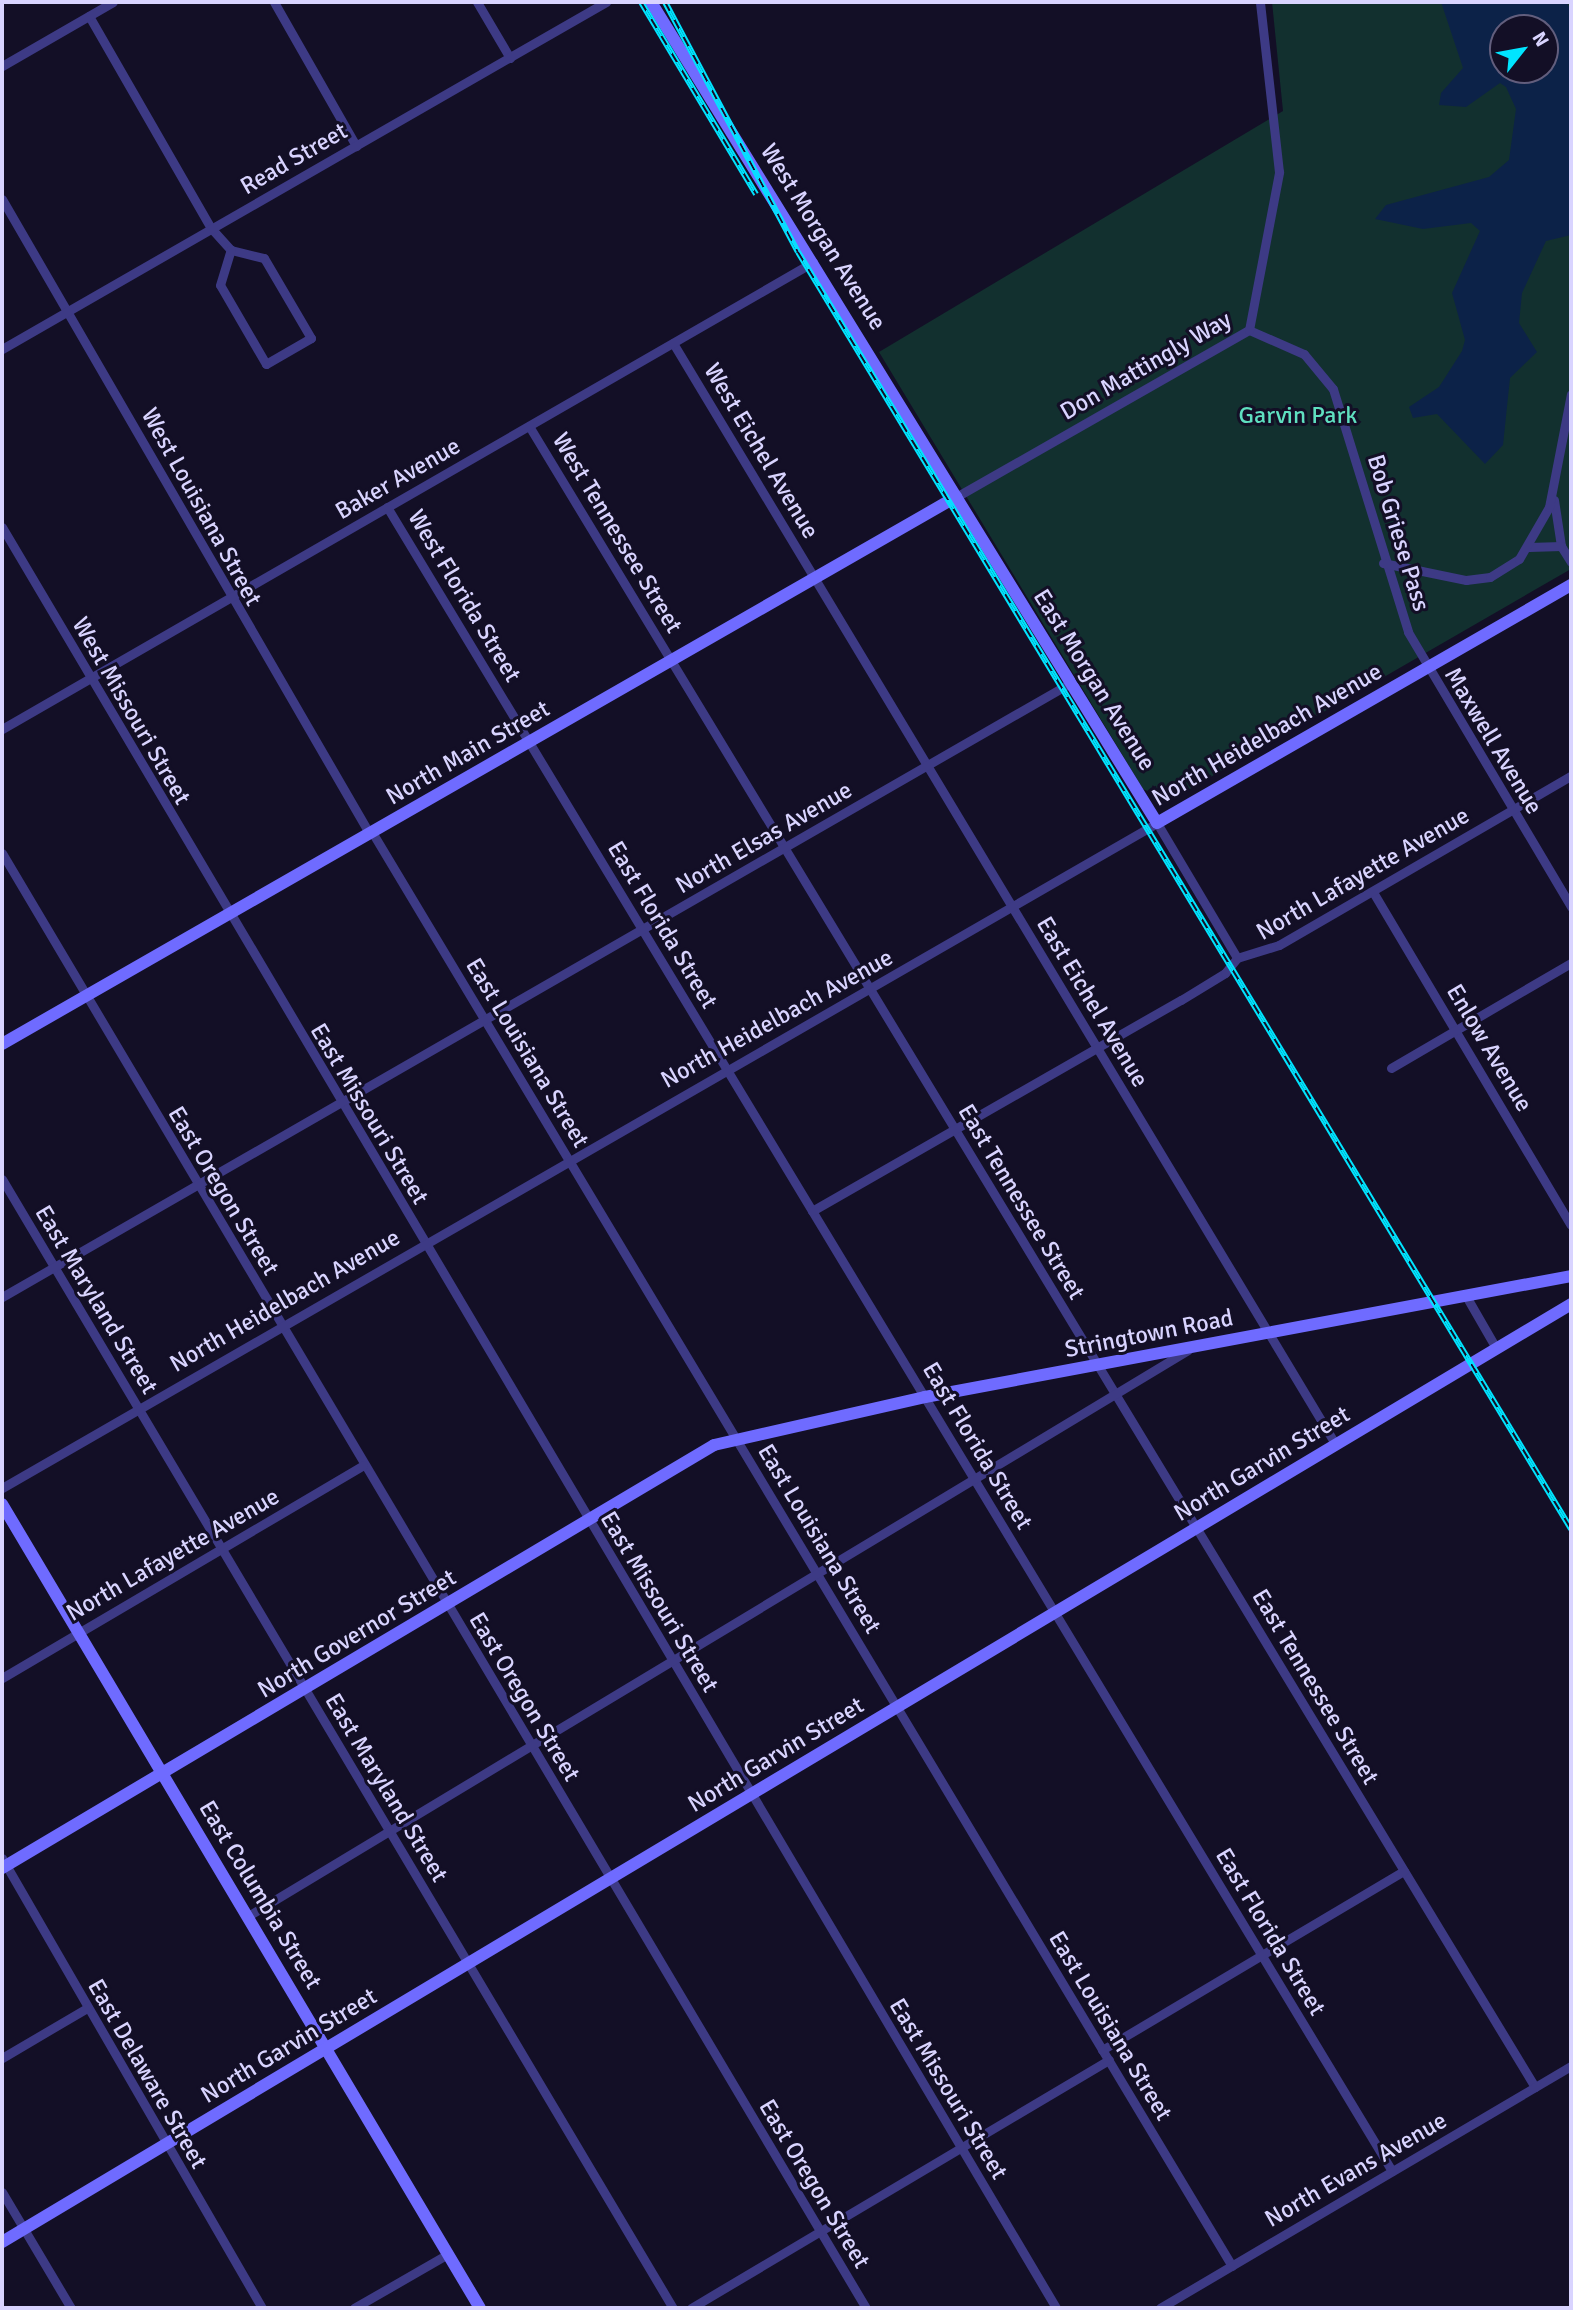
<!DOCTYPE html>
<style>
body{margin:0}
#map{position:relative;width:1573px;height:2310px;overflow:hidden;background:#130f26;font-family:Signika,sans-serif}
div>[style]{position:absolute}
.green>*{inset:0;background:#12302f}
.water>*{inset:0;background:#0c2248}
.street>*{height:9px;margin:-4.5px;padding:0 4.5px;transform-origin:4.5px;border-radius:4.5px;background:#3d3a85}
.secondary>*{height:12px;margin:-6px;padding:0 6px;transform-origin:6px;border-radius:6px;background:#6f6bff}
.rail>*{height:6px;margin-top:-3px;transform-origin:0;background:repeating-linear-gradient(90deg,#130f26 0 10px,#00e5ff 0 20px);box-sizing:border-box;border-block:2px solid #00e5ff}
span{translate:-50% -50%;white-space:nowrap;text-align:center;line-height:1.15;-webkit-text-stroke:6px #130f26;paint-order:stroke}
.street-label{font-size:24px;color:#d9d4ff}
.park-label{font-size:24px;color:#5fe0c0}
.frame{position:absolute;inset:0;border:4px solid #d9d4ff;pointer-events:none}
.north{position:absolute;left:1489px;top:14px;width:70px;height:70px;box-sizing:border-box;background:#130f26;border:2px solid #625e7d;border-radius:50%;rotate:59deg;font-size:19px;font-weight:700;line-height:28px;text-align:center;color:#d9d4ff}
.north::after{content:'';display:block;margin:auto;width:24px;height:32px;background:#00e5ff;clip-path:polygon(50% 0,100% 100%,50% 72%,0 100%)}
</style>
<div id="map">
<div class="green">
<div style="clip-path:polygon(evenodd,1272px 2px,1571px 2px,1571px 569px,1169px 801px,1143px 789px,879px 352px,1283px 111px,1272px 2px,1503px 28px,1545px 28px,1545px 70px,1503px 70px,1503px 28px)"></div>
</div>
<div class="water">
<div style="clip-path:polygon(evenodd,1441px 2px,1566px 2px,1571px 10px,1571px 235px,1546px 241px,1522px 293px,1519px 323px,1537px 352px,1510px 378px,1503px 445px,1485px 464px,1437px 414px,1413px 418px,1409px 407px,1439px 387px,1462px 351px,1465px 340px,1452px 293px,1480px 231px,1471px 223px,1423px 229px,1375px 219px,1386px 205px,1489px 177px,1509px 160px,1516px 109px,1506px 87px,1500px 83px,1466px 107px,1439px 105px,1441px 93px,1463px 68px,1441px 2px,1503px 28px,1545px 28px,1545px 70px,1503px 70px,1503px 28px)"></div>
</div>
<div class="street">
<div style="left:274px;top:2px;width:166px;rotate:60.3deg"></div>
<div style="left:477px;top:2px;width:65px;rotate:59.5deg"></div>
<div style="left:89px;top:16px;width:245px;rotate:60.1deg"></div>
<div style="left:211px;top:228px;width:30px;rotate:48deg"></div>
<div style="left:231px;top:250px;width:34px;rotate:14deg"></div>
<div style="left:264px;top:258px;width:93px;rotate:59.6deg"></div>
<div style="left:311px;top:338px;width:52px;rotate:150deg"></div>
<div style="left:266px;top:364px;width:91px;rotate:-120.2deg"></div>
<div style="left:220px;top:285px;width:37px;rotate:-73deg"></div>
<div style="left:2px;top:66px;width:128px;rotate:-30deg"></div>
<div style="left:2px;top:199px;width:733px;rotate:59.93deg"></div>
<div style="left:1249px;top:330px;width:60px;rotate:23.6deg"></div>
<div style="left:1304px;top:354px;width:45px;rotate:50.4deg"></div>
<div style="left:1333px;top:389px;width:254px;rotate:72.8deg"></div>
<div style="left:1408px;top:632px;width:320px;rotate:59.3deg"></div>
<div style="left:673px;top:343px;width:1286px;rotate:58.97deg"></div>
<div style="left:2px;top:349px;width:697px;rotate:-29.88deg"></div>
<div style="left:529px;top:426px;width:1942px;rotate:58.8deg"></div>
<div style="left:956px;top:497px;width:337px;rotate:-29.7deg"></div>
<div style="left:1249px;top:330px;width:161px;rotate:-79.2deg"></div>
<div style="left:1279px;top:172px;width:171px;rotate:-96.4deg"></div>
<div style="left:1554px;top:500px;width:47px;rotate:81.3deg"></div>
<div style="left:1561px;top:546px;width:19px;rotate:58deg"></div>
<div style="left:387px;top:507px;width:1944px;rotate:58.87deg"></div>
<div style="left:2px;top:527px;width:2070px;rotate:59.38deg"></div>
<div style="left:1529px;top:547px;width:32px;rotate:-2deg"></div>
<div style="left:1383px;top:563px;width:85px;rotate:11.6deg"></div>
<div style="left:1466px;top:580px;width:24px;rotate:-7deg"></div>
<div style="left:1490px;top:577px;width:34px;rotate:-32deg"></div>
<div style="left:1519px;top:559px;width:60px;rotate:-60deg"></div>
<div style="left:1549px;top:507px;width:115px;rotate:-79deg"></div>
<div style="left:2px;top:729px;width:936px;rotate:-29.93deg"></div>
<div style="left:372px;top:832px;width:1672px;rotate:59.05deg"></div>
<div style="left:2px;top:853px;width:1692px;rotate:59.3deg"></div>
<div style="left:1373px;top:892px;width:387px;rotate:59.3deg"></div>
<div style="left:1237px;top:958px;width:44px;rotate:-17.2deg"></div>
<div style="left:1279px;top:945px;width:337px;rotate:-30.1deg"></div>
<div style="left:1391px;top:1068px;width:208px;rotate:-30.3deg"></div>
<div style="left:2px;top:1179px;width:1313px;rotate:59.28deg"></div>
<div style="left:812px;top:1211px;width:425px;rotate:-29.8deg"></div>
<div style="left:1181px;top:1000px;width:52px;rotate:-31.5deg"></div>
<div style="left:1225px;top:973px;width:19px;rotate:-51deg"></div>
<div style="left:1466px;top:1296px;width:60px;rotate:60deg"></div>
<div style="left:2px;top:1297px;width:1232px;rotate:-29.89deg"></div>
<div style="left:2px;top:1488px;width:1333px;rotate:-29.93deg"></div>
<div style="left:1157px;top:823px;width:157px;rotate:59.3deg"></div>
<div style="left:2px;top:1678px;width:419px;rotate:-30.5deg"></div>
<div style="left:2px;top:1858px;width:520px;rotate:59.98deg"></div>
<div style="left:248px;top:1916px;width:1097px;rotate:-31.05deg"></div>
<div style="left:1102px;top:2050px;width:351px;rotate:-30.7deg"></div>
<div style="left:2px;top:2058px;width:99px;rotate:-30.5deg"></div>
<div style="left:2px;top:2192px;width:135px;rotate:59.3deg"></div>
<div style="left:354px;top:2308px;width:108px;rotate:-29.9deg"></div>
<div style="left:691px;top:2308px;width:486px;rotate:-30.7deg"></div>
<div style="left:1160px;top:2308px;width:477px;rotate:-30.5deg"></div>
</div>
<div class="secondary">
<div style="left:651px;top:2px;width:964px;rotate:58.35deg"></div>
<div style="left:1157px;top:823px;width:478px;rotate:-29.9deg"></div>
<div style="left:2px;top:1044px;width:1100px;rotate:-29.83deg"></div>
<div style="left:2px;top:1504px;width:935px;rotate:59.27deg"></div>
<div style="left:2px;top:1868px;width:828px;rotate:-30.71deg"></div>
<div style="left:714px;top:1445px;width:216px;rotate:-12.8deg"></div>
<div style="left:925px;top:1397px;width:657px;rotate:-10.61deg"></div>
<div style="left:2px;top:2242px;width:1828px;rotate:-30.87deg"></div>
</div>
<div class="rail">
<div style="left:641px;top:2px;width:224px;rotate:59.1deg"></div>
<div style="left:665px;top:2px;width:283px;rotate:62deg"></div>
<div style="left:798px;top:252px;width:1493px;rotate:58.81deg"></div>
</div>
<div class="street-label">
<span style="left:294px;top:159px;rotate:-30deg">Read Street</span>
<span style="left:823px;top:237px;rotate:58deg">West Morgan Avenue</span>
<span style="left:1146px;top:366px;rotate:-30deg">Don Mattingly Way</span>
<span style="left:761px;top:451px;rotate:59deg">West Eichel Avenue</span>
<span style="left:398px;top:479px;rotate:-30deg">Baker Avenue</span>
<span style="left:201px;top:507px;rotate:61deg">West Louisiana Street</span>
<span style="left:617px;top:533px;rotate:59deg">West Tennessee Street</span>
<span style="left:1398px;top:533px;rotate:73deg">Bob Griese Pass</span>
<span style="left:464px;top:596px;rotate:59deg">West Florida Street</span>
<span style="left:1094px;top:680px;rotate:58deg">East Morgan Avenue</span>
<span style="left:131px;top:711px;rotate:60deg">West Missouri Street</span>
<span style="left:1267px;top:735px;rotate:-30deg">North Heidelbach Avenue</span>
<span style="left:1493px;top:741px;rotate:59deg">Maxwell Avenue</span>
<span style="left:468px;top:753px;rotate:-30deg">North Main Street</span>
<span style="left:764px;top:838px;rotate:-30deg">North Elsas Avenue</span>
<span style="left:1363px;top:874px;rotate:-30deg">North Lafayette Avenue</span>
<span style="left:662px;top:925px;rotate:59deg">East Florida Street</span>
<span style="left:1092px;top:1002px;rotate:59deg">East Eichel Avenue</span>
<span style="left:777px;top:1019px;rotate:-29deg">North Heidelbach Avenue</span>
<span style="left:1489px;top:1048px;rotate:59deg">Enlow Avenue</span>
<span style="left:527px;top:1053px;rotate:59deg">East Louisiana Street</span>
<span style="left:369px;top:1114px;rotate:59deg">East Missouri Street</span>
<span style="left:223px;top:1191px;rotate:59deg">East Oregon Street</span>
<span style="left:1021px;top:1202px;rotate:59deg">East Tennessee Street</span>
<span style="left:96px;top:1300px;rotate:59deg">East Maryland Street</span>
<span style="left:285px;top:1301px;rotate:-30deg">North Heidelbach Avenue</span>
<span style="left:1149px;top:1334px;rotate:-11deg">Stringtown Road</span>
<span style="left:977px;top:1446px;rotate:59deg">East Florida Street</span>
<span style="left:1262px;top:1464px;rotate:-31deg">North Garvin Street</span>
<span style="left:819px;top:1539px;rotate:59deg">East Louisiana Street</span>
<span style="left:173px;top:1555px;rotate:-30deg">North Lafayette Avenue</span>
<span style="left:659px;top:1602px;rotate:59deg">East Missouri Street</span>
<span style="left:357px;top:1634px;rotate:-31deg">North Governor Street</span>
<span style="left:1315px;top:1687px;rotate:59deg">East Tennessee Street</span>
<span style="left:524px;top:1697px;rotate:59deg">East Oregon Street</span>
<span style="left:776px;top:1755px;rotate:-31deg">North Garvin Street</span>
<span style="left:386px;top:1788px;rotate:59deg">East Maryland Street</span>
<span style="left:260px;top:1895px;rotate:59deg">East Columbia Street</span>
<span style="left:1270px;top:1932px;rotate:59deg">East Florida Street</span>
<span style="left:1110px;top:2026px;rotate:59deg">East Louisiana Street</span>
<span style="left:289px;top:2046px;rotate:-31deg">North Garvin Street</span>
<span style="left:147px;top:2074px;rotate:60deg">East Delaware Street</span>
<span style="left:948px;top:2089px;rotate:59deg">East Missouri Street</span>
<span style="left:1356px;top:2170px;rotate:-30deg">North Evans Avenue</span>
<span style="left:814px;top:2184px;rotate:59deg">East Oregon Street</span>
</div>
<div class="park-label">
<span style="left:1298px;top:416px">Garvin Park</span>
</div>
<div class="frame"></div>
<div class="north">N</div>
</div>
